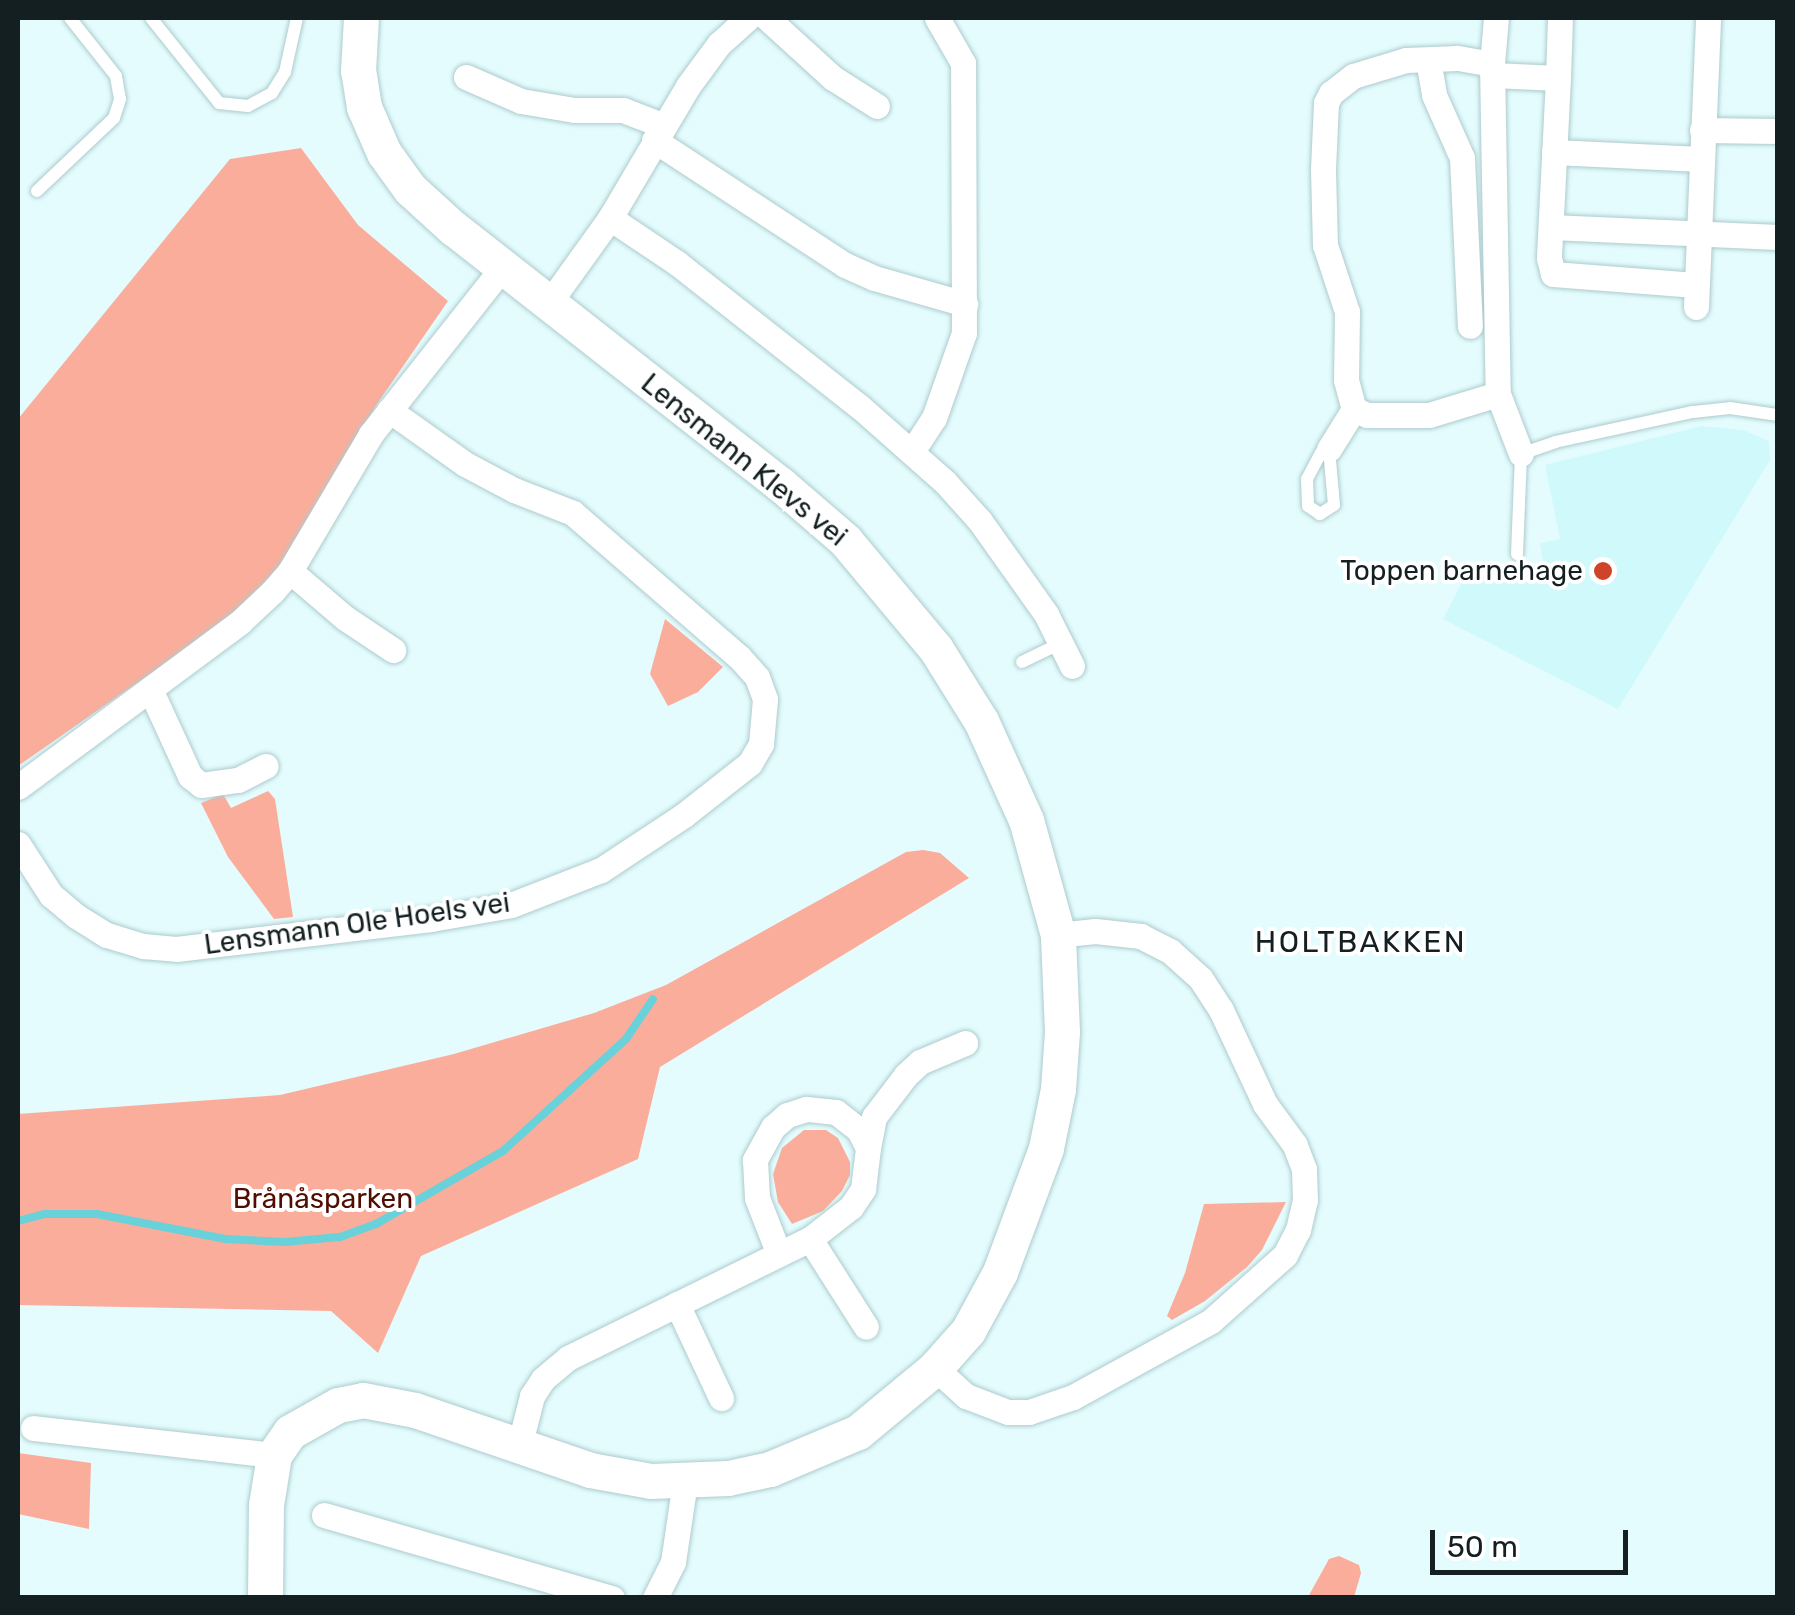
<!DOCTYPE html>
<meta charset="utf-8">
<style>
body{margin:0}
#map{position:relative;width:1795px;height:1615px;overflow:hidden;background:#e4fcfe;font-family:Rubik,sans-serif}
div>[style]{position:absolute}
.built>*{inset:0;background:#d0f9fc}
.green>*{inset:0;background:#fbad9b}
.stream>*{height:8px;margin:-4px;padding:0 4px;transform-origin:4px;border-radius:4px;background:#68d1d9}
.roads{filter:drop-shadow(0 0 2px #adcbcd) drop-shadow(0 0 2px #adcbcd)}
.lane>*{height:12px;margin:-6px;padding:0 6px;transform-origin:6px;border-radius:6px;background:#fff}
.street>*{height:25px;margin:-12.5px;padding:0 12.5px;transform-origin:12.5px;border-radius:12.5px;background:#fff}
.secondary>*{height:35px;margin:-17.5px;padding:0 17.5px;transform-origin:17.5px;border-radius:17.5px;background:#fff}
.dots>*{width:28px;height:28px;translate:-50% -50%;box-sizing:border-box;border:5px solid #fff;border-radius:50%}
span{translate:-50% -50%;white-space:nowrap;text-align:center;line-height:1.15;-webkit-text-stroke:8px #fff;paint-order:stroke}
.street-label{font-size:28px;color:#131f20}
.poi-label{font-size:28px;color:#131f20}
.right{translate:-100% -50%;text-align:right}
.park-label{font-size:28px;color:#520d01}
.neighbourhood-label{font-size:30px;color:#131f20;letter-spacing:2.5px}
.frame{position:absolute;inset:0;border:20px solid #131f20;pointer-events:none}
.scale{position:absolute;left:1430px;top:1530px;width:198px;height:45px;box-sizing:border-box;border:5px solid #131f20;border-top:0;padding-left:12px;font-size:30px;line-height:35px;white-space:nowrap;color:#131f20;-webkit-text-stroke:8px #fff;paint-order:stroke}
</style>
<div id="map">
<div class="built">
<div style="clip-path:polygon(1702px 426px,1743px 430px,1769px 441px,1770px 460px,1618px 709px,1443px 619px,1464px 579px,1543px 563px,1540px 543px,1560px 539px,1545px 465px)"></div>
</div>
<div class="green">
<div style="clip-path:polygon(301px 148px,358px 225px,448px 301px,377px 404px,275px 577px,220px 625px,18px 766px,18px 419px,230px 159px)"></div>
<div style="clip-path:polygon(665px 619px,723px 667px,698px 692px,668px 706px,650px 674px)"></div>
<div style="clip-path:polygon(268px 791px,275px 799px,293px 917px,274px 919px,228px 857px,201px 803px,223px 794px,231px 808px)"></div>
<div style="clip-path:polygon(923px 850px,940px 853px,969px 878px,660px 1067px,638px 1159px,421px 1256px,378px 1353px,331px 1311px,18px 1305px,18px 1114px,280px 1095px,454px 1054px,594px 1013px,666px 985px,906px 852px)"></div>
<div style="clip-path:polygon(804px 1130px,826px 1130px,838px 1138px,850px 1162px,850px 1175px,842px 1191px,823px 1211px,792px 1224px,778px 1202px,773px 1174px,782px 1148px)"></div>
<div style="clip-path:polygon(1286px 1202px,1262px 1250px,1247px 1267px,1205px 1301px,1172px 1320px,1167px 1316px,1185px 1273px,1204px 1204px)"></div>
<div style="clip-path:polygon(18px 1453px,91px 1463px,89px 1529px,18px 1514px)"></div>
<div style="clip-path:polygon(1339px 1556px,1359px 1565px,1361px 1573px,1354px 1597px,1308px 1597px,1329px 1559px)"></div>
</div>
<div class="stream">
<div style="left:18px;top:1221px;width:27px;rotate:-15deg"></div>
<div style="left:44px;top:1214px;width:53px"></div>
<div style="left:97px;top:1214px;width:131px;rotate:11deg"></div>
<div style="left:226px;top:1239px;width:58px;rotate:3deg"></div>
<div style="left:284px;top:1242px;width:56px;rotate:-5.1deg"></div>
<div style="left:340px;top:1237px;width:38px;rotate:-20deg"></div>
<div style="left:376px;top:1224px;width:146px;rotate:-29.9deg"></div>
<div style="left:503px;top:1151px;width:166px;rotate:-42.3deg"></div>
<div style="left:626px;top:1039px;width:48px;rotate:-56deg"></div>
</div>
<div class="roads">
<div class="lane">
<div style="left:151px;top:18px;width:109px;rotate:51.3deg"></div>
<div style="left:219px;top:103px;width:29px;rotate:6deg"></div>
<div style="left:248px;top:106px;width:27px;rotate:-28deg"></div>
<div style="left:272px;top:93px;width:25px;rotate:-58deg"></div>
<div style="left:285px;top:72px;width:55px;rotate:-77.5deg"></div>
<div style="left:37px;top:191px;width:106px;rotate:-43.5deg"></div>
<div style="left:114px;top:118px;width:20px;rotate:-72deg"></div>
<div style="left:120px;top:99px;width:23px;rotate:-100deg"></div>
<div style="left:116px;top:76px;width:74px;rotate:-128.4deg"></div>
<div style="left:1329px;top:449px;width:56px;rotate:84.9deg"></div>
<div style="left:1334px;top:505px;width:17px;rotate:147deg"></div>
<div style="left:1320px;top:514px;width:14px;rotate:-146deg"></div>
<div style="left:1308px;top:506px;width:27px;rotate:-92deg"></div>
<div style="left:1307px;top:479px;width:30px;rotate:-62deg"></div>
<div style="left:1321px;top:453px;width:9px;rotate:-27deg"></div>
<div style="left:1517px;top:554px;width:100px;rotate:-87.7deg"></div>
<div style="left:1521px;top:454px;width:36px;rotate:-19deg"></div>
<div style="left:1555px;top:442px;width:141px;rotate:-12.3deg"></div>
<div style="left:1693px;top:412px;width:37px;rotate:-6deg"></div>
<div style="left:1730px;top:408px;width:49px;rotate:8.3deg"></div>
<div style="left:1022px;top:662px;width:43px;rotate:-26deg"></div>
</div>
<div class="street">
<div style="left:767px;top:18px;width:89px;rotate:42.3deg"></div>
<div style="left:833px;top:78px;width:52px;rotate:32.5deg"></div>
<div style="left:1496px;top:18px;width:46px;rotate:95deg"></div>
<div style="left:1492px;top:64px;width:330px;rotate:89deg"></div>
<div style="left:1498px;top:394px;width:64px;rotate:69deg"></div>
<div style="left:1428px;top:60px;width:36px;rotate:80deg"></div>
<div style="left:1434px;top:95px;width:69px;rotate:66deg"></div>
<div style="left:1462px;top:158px;width:168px;rotate:87.3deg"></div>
<div style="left:1492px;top:64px;width:36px;rotate:-170deg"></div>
<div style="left:1457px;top:58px;width:51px;rotate:177.8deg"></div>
<div style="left:1406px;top:60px;width:55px;rotate:163.2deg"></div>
<div style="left:1353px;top:76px;width:28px;rotate:142deg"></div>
<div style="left:1331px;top:93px;width:11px;rotate:117deg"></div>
<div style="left:1326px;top:103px;width:67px;rotate:92.6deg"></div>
<div style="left:1323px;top:170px;width:75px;rotate:88.5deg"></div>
<div style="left:1325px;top:245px;width:71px;rotate:71.8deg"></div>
<div style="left:1347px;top:312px;width:68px;rotate:90.8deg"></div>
<div style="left:1346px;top:380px;width:30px;rotate:75deg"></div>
<div style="left:1354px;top:409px;width:14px;rotate:25deg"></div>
<div style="left:1367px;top:415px;width:62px"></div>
<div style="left:1429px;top:415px;width:72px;rotate:-16.9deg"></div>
<div style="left:1493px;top:75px;width:65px;rotate:2.6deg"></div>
<div style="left:1558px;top:78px;width:60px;rotate:-88.1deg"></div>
<div style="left:466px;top:77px;width:60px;rotate:23.6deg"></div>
<div style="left:521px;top:101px;width:54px;rotate:9.6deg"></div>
<div style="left:574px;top:110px;width:49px"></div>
<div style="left:623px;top:110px;width:42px;rotate:21deg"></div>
<div style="left:1558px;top:78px;width:180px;rotate:92.9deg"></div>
<div style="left:1549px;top:258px;width:16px;rotate:76deg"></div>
<div style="left:1553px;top:274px;width:143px;rotate:4.4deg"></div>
<div style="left:1702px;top:130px;width:76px;rotate:0.8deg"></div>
<div style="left:654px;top:140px;width:228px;rotate:33.2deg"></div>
<div style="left:845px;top:265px;width:32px;rotate:24deg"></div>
<div style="left:874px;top:278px;width:95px;rotate:15.9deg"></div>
<div style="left:1554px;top:152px;width:147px;rotate:2.7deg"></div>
<div style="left:610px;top:218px;width:81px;rotate:33.9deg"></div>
<div style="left:677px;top:263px;width:231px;rotate:38.2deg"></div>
<div style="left:859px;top:406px;width:115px;rotate:41.5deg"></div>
<div style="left:945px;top:482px;width:52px;rotate:48.1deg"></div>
<div style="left:980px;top:521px;width:114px;rotate:54.6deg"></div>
<div style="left:1046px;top:614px;width:58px;rotate:63.4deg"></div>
<div style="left:1551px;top:227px;width:227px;rotate:2.5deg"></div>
<div style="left:549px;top:303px;width:105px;rotate:-54.3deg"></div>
<div style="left:610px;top:218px;width:153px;rotate:-59.4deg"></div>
<div style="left:688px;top:86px;width:52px;rotate:-53.6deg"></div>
<div style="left:719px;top:44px;width:39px;rotate:-42deg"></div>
<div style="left:1696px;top:307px;width:289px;rotate:-87.6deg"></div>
<div style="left:1329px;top:449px;width:47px;rotate:-58deg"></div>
<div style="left:913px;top:450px;width:38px;rotate:-57deg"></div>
<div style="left:934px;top:418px;width:90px;rotate:-70.6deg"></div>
<div style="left:964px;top:333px;width:270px;rotate:-90.2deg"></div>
<div style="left:963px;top:63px;width:52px;rotate:-120deg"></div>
<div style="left:290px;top:571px;width:72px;rotate:40.5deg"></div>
<div style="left:345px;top:618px;width:58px;rotate:33.7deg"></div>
<div style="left:150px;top:689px;width:96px;rotate:65.3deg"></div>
<div style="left:190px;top:776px;width:14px;rotate:39deg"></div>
<div style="left:201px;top:785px;width:37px;rotate:-8deg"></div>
<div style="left:238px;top:780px;width:31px;rotate:-27deg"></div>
<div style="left:18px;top:787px;width:277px;rotate:-36.6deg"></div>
<div style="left:240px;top:622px;width:44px;rotate:-43.2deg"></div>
<div style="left:272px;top:592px;width:28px;rotate:-49deg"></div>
<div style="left:290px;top:571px;width:159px;rotate:-59.4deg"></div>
<div style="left:371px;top:434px;width:213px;rotate:-51.7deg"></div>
<div style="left:18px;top:844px;width:61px;rotate:57.1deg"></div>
<div style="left:51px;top:895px;width:33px;rotate:40deg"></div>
<div style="left:76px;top:916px;width:36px;rotate:32deg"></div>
<div style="left:107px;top:935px;width:38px;rotate:17deg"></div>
<div style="left:143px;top:946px;width:33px;rotate:5deg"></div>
<div style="left:176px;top:949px;width:257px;rotate:-6.7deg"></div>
<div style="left:431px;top:919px;width:81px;rotate:-9.9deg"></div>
<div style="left:511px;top:905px;width:97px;rotate:-21.3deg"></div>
<div style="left:601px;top:870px;width:100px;rotate:-33.5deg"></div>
<div style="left:684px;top:815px;width:84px;rotate:-38.2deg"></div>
<div style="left:750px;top:763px;width:22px;rotate:-60deg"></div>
<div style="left:761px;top:744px;width:45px;rotate:-84.9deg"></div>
<div style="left:765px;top:699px;width:23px;rotate:-110deg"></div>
<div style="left:757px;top:677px;width:27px;rotate:-132deg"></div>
<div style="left:739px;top:657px;width:220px;rotate:-139.1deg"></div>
<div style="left:573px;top:513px;width:63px;rotate:-158.7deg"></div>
<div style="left:514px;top:490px;width:55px;rotate:-152deg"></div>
<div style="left:465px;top:464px;width:93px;rotate:-144.6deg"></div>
<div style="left:868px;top:1148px;width:32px;rotate:-79deg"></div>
<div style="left:874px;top:1117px;width:53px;rotate:-52.7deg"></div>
<div style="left:906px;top:1075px;width:19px;rotate:-43deg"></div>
<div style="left:920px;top:1062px;width:49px;rotate:-22.9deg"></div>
<div style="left:810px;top:1239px;width:104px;rotate:57.5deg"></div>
<div style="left:677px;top:1304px;width:104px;rotate:64.9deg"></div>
<div style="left:935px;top:1368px;width:42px;rotate:42.1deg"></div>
<div style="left:966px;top:1396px;width:45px;rotate:20.9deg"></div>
<div style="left:1008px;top:1412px;width:21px"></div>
<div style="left:1029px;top:1412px;width:46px;rotate:-18.8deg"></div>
<div style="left:1073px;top:1397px;width:158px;rotate:-28.8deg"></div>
<div style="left:1211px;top:1321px;width:99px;rotate:-41.7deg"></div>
<div style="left:1285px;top:1255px;width:28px;rotate:-63deg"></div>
<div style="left:1298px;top:1230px;width:31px;rotate:-77deg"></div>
<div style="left:1305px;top:1200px;width:31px;rotate:-92deg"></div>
<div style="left:1304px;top:1169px;width:26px;rotate:-111deg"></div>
<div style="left:1295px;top:1145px;width:51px;rotate:-126.2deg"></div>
<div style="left:1265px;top:1104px;width:104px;rotate:-115.1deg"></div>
<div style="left:1221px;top:1010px;width:38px;rotate:-123deg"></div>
<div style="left:1200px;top:978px;width:40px;rotate:-138deg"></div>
<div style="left:1170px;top:951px;width:33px;rotate:-153deg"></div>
<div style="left:1141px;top:936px;width:46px;rotate:-173.8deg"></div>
<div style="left:1095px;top:931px;width:37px;rotate:174deg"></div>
<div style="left:33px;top:1428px;width:243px;rotate:6.4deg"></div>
<div style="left:519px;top:1447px;width:53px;rotate:-75.7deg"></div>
<div style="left:532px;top:1396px;width:20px;rotate:-57deg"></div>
<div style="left:543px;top:1379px;width:33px;rotate:-40deg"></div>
<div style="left:568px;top:1358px;width:270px;rotate:-26.2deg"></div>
<div style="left:810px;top:1239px;width:52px;rotate:-38deg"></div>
<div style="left:851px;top:1207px;width:22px;rotate:-56deg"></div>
<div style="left:863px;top:1189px;width:41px;rotate:-83deg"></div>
<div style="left:868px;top:1148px;width:20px;rotate:-117deg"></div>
<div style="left:859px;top:1130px;width:29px;rotate:-142deg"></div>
<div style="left:836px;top:1112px;width:30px;rotate:-174deg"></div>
<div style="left:806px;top:1109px;width:20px;rotate:162deg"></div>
<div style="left:787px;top:1115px;width:18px;rotate:139deg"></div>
<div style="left:773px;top:1127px;width:38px;rotate:119deg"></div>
<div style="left:755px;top:1160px;width:38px;rotate:87deg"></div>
<div style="left:757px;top:1198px;width:58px;rotate:68.7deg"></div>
<div style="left:324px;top:1515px;width:300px;rotate:16.1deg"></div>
<div style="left:655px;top:1598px;width:40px;rotate:-63.4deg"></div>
<div style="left:673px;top:1562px;width:81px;rotate:-81.5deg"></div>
</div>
<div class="secondary">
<div style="left:265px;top:1598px;width:93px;rotate:-89.4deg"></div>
<div style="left:266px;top:1505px;width:51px;rotate:-80.9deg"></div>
<div style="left:274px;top:1455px;width:28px;rotate:-55deg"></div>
<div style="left:290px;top:1432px;width:55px;rotate:-29.4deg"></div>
<div style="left:338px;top:1405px;width:25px;rotate:-11deg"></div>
<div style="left:363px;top:1400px;width:53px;rotate:10.9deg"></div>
<div style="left:415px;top:1410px;width:185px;rotate:18.9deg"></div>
<div style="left:590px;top:1470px;width:62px;rotate:10.2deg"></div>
<div style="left:651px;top:1481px;width:77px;rotate:-2.2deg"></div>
<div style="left:728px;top:1478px;width:43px;rotate:-12.1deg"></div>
<div style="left:770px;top:1469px;width:95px;rotate:-22.8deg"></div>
<div style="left:858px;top:1432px;width:100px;rotate:-39.7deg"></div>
<div style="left:935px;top:1368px;width:50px;rotate:-48.3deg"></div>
<div style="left:968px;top:1331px;width:67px;rotate:-61.5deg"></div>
<div style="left:1000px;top:1272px;width:132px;rotate:-69.6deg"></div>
<div style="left:1046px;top:1148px;width:60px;rotate:-78.5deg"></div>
<div style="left:1058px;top:1089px;width:57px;rotate:-86deg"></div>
<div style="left:1062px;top:1032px;width:97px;rotate:-92.4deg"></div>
<div style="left:1058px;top:935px;width:119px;rotate:-105.5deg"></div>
<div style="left:1026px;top:820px;width:109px;rotate:-114.4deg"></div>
<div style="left:981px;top:721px;width:85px;rotate:-122deg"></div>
<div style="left:936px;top:649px;width:142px;rotate:-129.9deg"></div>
<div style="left:845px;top:540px;width:84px;rotate:-139.3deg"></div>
<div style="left:781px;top:485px;width:415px;rotate:-141.9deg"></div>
<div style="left:454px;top:229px;width:59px;rotate:-137.7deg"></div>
<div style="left:410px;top:189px;width:44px;rotate:-125.8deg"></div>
<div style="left:384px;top:153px;width:50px;rotate:-113.5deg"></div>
<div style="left:364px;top:107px;width:36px;rotate:-99deg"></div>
<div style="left:358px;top:71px;width:53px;rotate:-86.8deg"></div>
</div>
</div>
<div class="dots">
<div style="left:1603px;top:571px;background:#cf4428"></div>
</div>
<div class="street-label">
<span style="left:744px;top:460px;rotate:39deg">Lensmann Klevs vei</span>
<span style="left:357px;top:924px;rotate:-8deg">Lensmann Ole Hoels vei</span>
</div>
<div class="poi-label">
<span class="right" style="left:1583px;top:571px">Toppen barnehage</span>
</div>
<div class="park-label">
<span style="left:323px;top:1199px">Brånåsparken</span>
</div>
<div class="neighbourhood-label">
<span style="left:1361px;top:942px">HOLTBAKKEN</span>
</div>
<div class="frame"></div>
<div class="scale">50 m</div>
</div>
